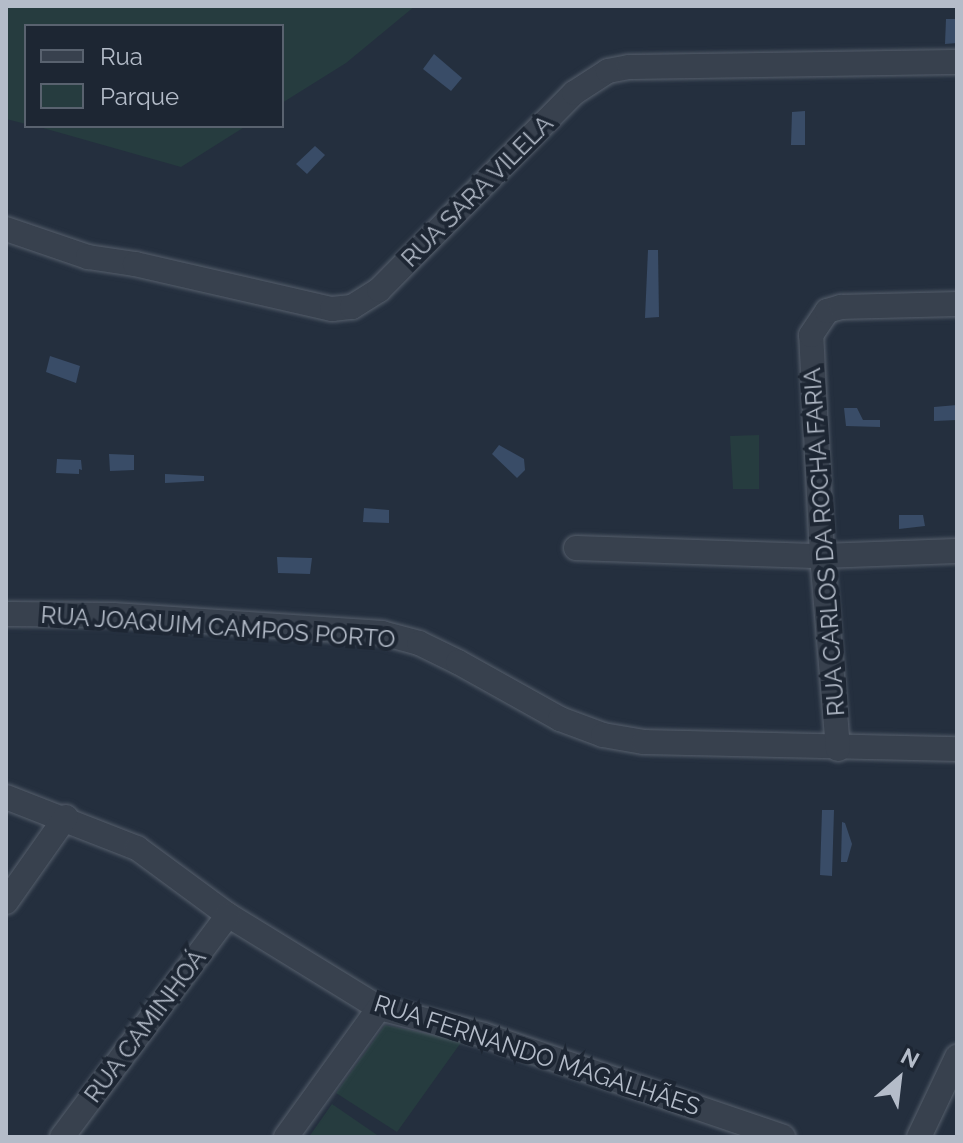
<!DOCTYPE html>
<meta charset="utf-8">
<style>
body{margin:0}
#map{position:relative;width:963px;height:1143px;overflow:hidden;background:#242f3e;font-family:Raleway,sans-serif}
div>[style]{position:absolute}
.green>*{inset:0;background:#263c3f}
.water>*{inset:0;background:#394c67}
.roads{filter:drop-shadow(0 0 2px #565f6c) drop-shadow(0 0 2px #565f6c)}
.minor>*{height:24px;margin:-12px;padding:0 12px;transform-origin:12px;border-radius:12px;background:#38414e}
span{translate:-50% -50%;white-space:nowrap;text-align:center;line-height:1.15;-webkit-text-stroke:8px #1d2633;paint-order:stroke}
.street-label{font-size:24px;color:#b4bcc9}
.frame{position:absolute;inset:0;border:8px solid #b4bcc9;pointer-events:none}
.legend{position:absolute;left:24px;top:24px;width:260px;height:104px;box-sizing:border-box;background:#1d2633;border:2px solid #59626f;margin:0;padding:10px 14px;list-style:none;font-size:24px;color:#b4bcc9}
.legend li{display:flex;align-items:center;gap:16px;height:40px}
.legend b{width:40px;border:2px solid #59626f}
.north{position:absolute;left:859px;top:1039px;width:80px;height:80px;-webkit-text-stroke:6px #1d2633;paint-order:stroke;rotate:28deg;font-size:22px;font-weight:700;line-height:32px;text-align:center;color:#b4bcc9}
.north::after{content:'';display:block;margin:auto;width:28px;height:36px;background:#b4bcc9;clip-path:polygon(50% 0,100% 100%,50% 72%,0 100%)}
</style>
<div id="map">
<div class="green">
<div style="clip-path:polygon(6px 6px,415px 6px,346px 63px,282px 103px,282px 26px,26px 26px,26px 124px,6px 119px)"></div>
<div style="clip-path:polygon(36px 126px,246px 126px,181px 167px)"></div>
<div style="clip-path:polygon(759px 435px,759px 489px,733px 489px,730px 436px)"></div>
<div style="clip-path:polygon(385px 1025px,462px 1041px,397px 1132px,336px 1093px)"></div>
<div style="clip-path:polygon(332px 1104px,380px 1137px,309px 1137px)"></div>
</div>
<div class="water">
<div style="clip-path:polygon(946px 19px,957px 19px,957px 43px,945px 44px)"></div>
<div style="clip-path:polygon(434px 54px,462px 78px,451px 91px,423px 69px)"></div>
<div style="clip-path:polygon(805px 111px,805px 145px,791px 145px,792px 112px)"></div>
<div style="clip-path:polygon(315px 146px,325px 155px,307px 174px,296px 164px)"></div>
<div style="clip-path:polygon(648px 250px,658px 250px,659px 317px,645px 318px)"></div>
<div style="clip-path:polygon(50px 356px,80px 366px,76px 383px,46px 372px)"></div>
<div style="clip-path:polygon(957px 405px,957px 420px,934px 421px,934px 407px)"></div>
<div style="clip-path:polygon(844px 408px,857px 408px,863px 420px,880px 420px,880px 427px,846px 426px)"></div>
<div style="clip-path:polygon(499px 445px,524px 459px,525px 470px,517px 478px,492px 454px)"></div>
<div style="clip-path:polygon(109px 454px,134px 455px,134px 470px,110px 471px)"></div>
<div style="clip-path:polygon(57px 459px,81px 460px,82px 470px,79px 469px,79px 474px,56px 473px)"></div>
<div style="clip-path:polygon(165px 474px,204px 476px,204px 481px,165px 483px)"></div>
<div style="clip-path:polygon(364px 508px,389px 510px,389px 523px,363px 522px)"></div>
<div style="clip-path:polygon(899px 515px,923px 515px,925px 526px,899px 529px)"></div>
<div style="clip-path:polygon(277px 557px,312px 558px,310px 574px,278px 573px)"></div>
<div style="clip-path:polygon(822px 810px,834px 810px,832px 876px,820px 875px)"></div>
<div style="clip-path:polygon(842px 822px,845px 823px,852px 844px,847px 862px,841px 862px)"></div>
</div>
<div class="roads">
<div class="minor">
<div style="left:6px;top:229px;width:87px;rotate:18.9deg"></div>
<div style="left:88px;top:257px;width:48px;rotate:8.5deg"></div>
<div style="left:135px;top:264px;width:202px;rotate:12.9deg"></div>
<div style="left:332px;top:309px;width:20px;rotate:-6deg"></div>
<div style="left:352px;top:307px;width:32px;rotate:-32deg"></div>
<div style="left:379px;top:290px;width:277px;rotate:-45.3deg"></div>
<div style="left:574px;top:93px;width:40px;rotate:-32.9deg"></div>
<div style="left:608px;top:71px;width:21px;rotate:-11deg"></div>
<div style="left:629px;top:67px;width:328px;rotate:-0.9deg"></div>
<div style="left:576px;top:548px;width:246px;rotate:1.9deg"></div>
<div style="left:822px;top:556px;width:135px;rotate:-2.1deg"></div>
<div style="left:6px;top:614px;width:107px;rotate:0.5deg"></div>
<div style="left:113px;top:615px;width:270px;rotate:3.8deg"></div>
<div style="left:382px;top:633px;width:38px;rotate:15deg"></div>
<div style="left:419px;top:643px;width:43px;rotate:26deg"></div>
<div style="left:458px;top:662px;width:117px;rotate:29.2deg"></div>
<div style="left:560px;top:719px;width:46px;rotate:20.4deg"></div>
<div style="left:603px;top:735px;width:42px;rotate:9.7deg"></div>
<div style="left:644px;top:742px;width:313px;rotate:1.3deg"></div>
<div style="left:838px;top:749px;width:194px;rotate:-94.7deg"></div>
<div style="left:822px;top:556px;width:221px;rotate:-92.8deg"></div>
<div style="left:811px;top:335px;width:29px;rotate:-56deg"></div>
<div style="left:827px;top:311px;width:15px;rotate:-16deg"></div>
<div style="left:841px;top:307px;width:116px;rotate:-1.5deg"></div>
<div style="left:6px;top:797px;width:141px;rotate:21.3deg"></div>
<div style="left:137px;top:848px;width:113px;rotate:36.4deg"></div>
<div style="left:228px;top:915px;width:177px;rotate:31.6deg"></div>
<div style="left:379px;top:1008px;width:108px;rotate:14.4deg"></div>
<div style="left:484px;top:1035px;width:316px;rotate:18.8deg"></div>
<div style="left:6px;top:902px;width:104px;rotate:-54.8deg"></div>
<div style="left:62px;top:1137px;width:277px;rotate:-53.2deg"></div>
<div style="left:286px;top:1137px;width:159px;rotate:-54.2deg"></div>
<div style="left:919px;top:1137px;width:89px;rotate:-64.6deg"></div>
</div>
</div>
<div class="street-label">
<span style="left:477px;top:191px;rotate:-45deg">RUA SARA VILELA</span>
<span style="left:824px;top:542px;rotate:-94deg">RUA CARLOS DA ROCHA FARIA</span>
<span style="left:218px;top:627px;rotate:4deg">RUA JOAQUIM CAMPOS PORTO</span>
<span style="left:145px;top:1026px;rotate:-53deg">RUA CAMINHOÁ</span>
<span style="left:537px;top:1055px;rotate:18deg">RUA FERNANDO MAGALHÃES</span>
</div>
<div class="frame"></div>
<ul class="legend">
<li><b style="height:10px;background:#38414e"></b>Rua</li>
<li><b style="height:22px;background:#263c3f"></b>Parque</li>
</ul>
<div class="north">N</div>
</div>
